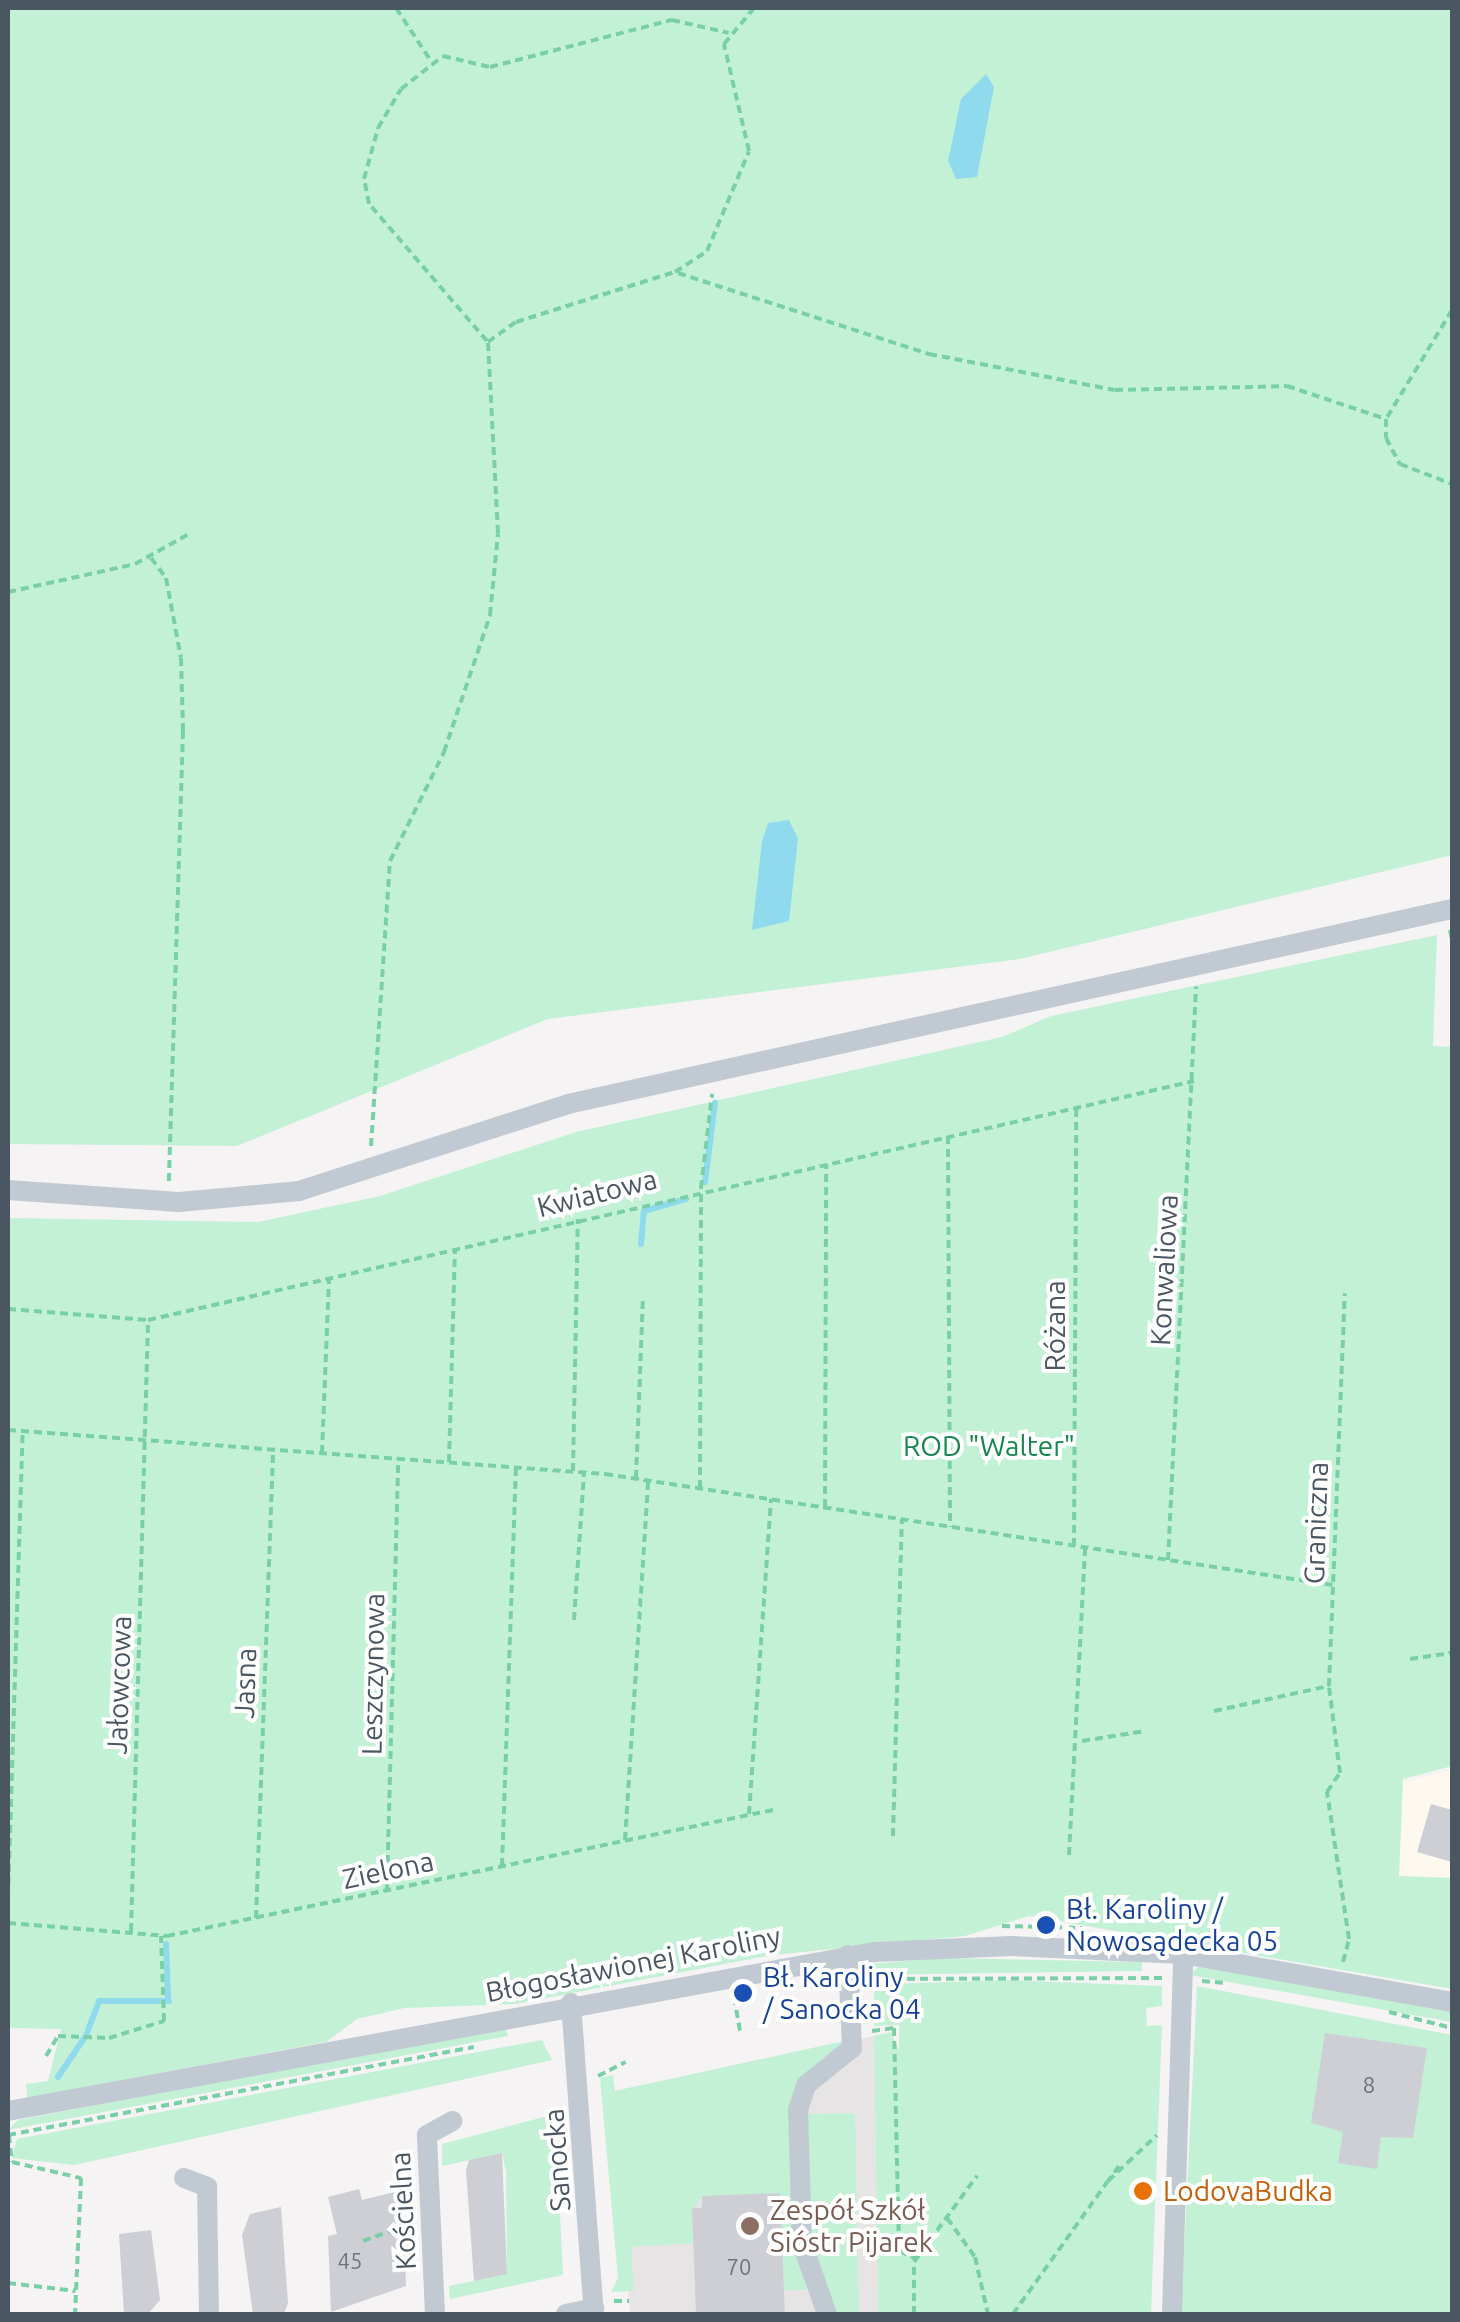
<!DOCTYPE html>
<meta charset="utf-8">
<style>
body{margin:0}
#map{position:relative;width:1460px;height:2322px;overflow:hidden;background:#f5f3f3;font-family:Ubuntu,sans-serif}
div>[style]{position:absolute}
.commercial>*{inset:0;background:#fdf9ef}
.education>*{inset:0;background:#e6e4e5}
.green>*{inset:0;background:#c3f1d5}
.water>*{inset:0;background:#90daee}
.stream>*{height:6px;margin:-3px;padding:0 3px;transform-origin:3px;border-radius:3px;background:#90daee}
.building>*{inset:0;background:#cdcfd5}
.path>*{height:4px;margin-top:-2px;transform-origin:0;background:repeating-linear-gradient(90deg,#7ad0a6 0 8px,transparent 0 13px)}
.minor>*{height:20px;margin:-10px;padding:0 10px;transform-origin:10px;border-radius:10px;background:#c1cad2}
.dots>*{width:28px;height:28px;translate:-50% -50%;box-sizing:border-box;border:5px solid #fff;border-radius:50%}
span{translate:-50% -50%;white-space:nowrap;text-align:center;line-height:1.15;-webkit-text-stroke:8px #fff;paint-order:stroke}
.number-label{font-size:22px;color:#6b747e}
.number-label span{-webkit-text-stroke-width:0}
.street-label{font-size:28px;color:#4a5661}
.park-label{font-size:28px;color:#17864f}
.transit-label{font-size:28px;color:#164399}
.left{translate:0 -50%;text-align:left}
.food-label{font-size:28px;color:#c56008}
.education-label{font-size:28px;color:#785e54}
.frame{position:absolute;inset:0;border:10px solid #4a5661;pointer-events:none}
</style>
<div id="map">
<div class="commercial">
<div style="clip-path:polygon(1452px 1770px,1452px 1878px,1399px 1876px,1403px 1782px)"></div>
</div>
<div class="education">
<div style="clip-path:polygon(874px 2036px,878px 2314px,630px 2314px,614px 2091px)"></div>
</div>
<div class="green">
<div style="clip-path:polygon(8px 8px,1452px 8px,1452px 855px,1020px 959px,548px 1019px,237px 1146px,8px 1144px)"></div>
<div style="clip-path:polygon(1437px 935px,1433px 1046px,1452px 1047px,1452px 1766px,1403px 1779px,1399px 1876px,1452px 1878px,1452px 1989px,1029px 1916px,965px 1936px,772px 1955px,515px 2004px,404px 2008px,357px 2019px,326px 2042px,27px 2098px,26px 2084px,48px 2081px,61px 2029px,8px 2028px,8px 1218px,258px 1222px,380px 1196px,576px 1132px,1002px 1037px,1051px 1016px)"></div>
<div style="clip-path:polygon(947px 1958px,1142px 1962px,1142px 1971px,856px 1975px,866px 1964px)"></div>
<div style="clip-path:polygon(1199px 1966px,1389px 1997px,1452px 2012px,1452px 2022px,1190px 1975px)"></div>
<div style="clip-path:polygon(1005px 1980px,1162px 1986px,1162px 2006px,1146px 2008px,1147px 2026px,1162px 2025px,1151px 2314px,878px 2314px,874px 2036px,891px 2032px,899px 2050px,899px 2025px,874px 2026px,874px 1991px,860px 1985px)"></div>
<div style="clip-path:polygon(1197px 1986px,1452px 2035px,1452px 2314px,1181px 2314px)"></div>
<div style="clip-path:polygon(505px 2026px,508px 2036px,8px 2130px,18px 2120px)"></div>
<div style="clip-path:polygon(542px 2040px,552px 2060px,74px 2165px,12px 2158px,17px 2139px)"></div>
<div style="clip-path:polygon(844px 2041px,792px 2104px,816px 2290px,784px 2290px,779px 2193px,702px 2197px,692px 2209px,693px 2243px,631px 2247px,634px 2291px,611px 2292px,618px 2278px,600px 2078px,613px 2075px,615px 2091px)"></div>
<div style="clip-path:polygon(855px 2113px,859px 2314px,832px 2314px,812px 2259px,805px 2114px)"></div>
<div style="clip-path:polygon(555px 2114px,563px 2275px,450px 2299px,449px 2286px,507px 2274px,506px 2172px,502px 2153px,442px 2166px,442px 2144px)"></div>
</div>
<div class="water">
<div style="clip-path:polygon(986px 74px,994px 87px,977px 177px,956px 179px,948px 161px,961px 99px)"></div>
<div style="clip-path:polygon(789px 820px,798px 839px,789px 921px,752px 930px,762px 841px,768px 823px)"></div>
</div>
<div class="stream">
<div style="left:705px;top:1182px;width:80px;rotate:-82.8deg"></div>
<div style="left:641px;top:1244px;width:33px;rotate:-85deg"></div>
<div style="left:644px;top:1211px;width:44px;rotate:-15.9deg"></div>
<div style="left:166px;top:1944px;width:53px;rotate:87.8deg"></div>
<div style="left:88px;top:2030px;width:31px;rotate:-69deg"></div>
<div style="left:99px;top:2001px;width:70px"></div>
<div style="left:58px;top:2077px;width:52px;rotate:-56deg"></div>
</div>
<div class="building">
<div style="clip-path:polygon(1431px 1804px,1452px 1810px,1452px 1862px,1417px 1852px)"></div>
<div style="clip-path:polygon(1325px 2033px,1427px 2048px,1413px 2138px,1381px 2137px,1377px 2169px,1338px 2163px,1343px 2132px,1311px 2123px)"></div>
<div style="clip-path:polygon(502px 2153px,507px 2274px,474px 2281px,466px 2170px,469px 2160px)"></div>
<div style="clip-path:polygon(359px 2189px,362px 2200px,403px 2190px,406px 2286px,331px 2312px,328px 2236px,337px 2234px,328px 2197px)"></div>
<div style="clip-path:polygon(780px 2193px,785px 2314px,696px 2314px,692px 2208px,702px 2208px,702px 2196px)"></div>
<div style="clip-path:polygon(281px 2207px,288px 2303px,284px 2314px,253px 2314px,242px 2235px,250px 2214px)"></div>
<div style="clip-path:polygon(151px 2230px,160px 2300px,148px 2314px,124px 2314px,119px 2234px)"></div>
</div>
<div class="path">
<div style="left:396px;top:8px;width:64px;rotate:56.6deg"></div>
<div style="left:678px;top:273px;width:264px;rotate:17.9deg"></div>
<div style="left:929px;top:354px;width:189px;rotate:11deg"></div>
<div style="left:1115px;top:390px;width:172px;rotate:-1.3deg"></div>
<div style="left:1287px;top:386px;width:104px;rotate:18.4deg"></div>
<div style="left:1452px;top:310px;width:127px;rotate:121.2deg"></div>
<div style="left:1386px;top:419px;width:19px;rotate:90deg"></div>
<div style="left:1386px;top:438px;width:30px;rotate:62deg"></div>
<div style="left:1400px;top:464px;width:56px;rotate:21deg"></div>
<div style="left:487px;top:341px;width:181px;rotate:-130.7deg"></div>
<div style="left:369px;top:204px;width:25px;rotate:-101deg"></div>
<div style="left:364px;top:179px;width:53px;rotate:-74.6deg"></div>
<div style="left:378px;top:128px;width:45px;rotate:-59.5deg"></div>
<div style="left:401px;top:89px;width:53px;rotate:-38.2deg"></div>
<div style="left:443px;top:56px;width:48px;rotate:13.2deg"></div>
<div style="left:490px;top:67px;width:188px;rotate:-14.5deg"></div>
<div style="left:672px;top:20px;width:58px;rotate:12.8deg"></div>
<div style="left:151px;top:558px;width:25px;rotate:53deg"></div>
<div style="left:166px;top:578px;width:81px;rotate:79.4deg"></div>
<div style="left:181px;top:658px;width:73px;rotate:88.4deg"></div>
<div style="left:183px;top:731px;width:451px;rotate:91.8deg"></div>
<div style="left:8px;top:592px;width:130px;rotate:-12.4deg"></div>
<div style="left:135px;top:564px;width:62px;rotate:-29.1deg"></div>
<div style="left:1450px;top:930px;width:10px;rotate:79deg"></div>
<div style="left:948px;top:1136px;width:391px;rotate:89.7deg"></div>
<div style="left:371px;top:1146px;width:286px;rotate:-86.2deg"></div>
<div style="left:390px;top:861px;width:122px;rotate:-63.6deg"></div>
<div style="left:444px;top:752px;width:145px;rotate:-71.4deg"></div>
<div style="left:490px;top:615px;width:82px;rotate:-84.4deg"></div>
<div style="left:498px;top:533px;width:191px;rotate:-93deg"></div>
<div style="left:488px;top:342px;width:34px;rotate:-36deg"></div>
<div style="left:516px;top:322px;width:167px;rotate:-17.5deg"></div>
<div style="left:675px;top:272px;width:38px;rotate:-33deg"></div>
<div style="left:707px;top:251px;width:108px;rotate:-67.2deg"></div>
<div style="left:749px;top:151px;width:110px;rotate:-103.2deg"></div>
<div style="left:724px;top:44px;width:47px;rotate:-50.2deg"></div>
<div style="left:8px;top:1309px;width:140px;rotate:4.5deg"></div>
<div style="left:148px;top:1320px;width:1073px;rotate:-12.87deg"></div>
<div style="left:8px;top:1430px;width:599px;rotate:4.22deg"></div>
<div style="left:605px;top:1474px;width:736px;rotate:8.67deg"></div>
<div style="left:322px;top:1453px;width:175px;rotate:-87.7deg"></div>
<div style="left:449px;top:1462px;width:213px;rotate:-88.4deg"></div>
<div style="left:573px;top:1471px;width:252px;rotate:-88.9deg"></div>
<div style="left:636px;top:1478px;width:181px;rotate:-87.8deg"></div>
<div style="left:700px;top:1488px;width:300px;rotate:-89.8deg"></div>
<div style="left:701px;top:1188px;width:95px;rotate:-83.3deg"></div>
<div style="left:825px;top:1507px;width:343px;rotate:-89.8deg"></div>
<div style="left:1074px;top:1546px;width:440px;rotate:-89.7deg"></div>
<div style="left:1168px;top:1560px;width:574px;rotate:-87.2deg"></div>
<div style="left:574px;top:1620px;width:148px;rotate:-86.1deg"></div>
<div style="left:1410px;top:1659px;width:42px;rotate:-8.1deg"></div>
<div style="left:1214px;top:1711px;width:118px;rotate:-12.3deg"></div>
<div style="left:1082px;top:1741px;width:64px;rotate:-9deg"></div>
<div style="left:749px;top:1814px;width:316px;rotate:-86deg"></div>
<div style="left:893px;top:1836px;width:317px;rotate:-88.4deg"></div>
<div style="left:625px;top:1840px;width:361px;rotate:-86.3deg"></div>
<div style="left:1069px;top:1855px;width:308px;rotate:-87deg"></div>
<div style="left:502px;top:1866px;width:399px;rotate:-88deg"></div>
<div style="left:387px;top:1889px;width:431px;rotate:-88.5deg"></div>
<div style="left:8px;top:1898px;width:467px;rotate:-88.2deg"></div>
<div style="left:256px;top:1918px;width:469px;rotate:-87.9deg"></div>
<div style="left:8px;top:1923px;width:160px;rotate:4.7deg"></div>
<div style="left:167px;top:1936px;width:619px;rotate:-11.75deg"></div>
<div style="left:1002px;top:1926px;width:80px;rotate:1.4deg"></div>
<div style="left:131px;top:1931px;width:610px;rotate:-88.4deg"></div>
<div style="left:1343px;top:1962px;width:24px;rotate:-75deg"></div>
<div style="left:1349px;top:1939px;width:149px;rotate:-98.5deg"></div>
<div style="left:1327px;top:1792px;width:23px;rotate:-56deg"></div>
<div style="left:1340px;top:1773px;width:88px;rotate:-97.2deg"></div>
<div style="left:1329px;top:1686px;width:393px;rotate:-87.7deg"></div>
<div style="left:868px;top:1979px;width:295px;rotate:-0.2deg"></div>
<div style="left:1202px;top:1981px;width:21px;rotate:5deg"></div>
<div style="left:808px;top:1986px;width:21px;rotate:-8deg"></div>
<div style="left:734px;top:1997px;width:36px;rotate:80deg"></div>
<div style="left:1389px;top:2012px;width:65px;rotate:14.3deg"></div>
<div style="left:872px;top:2031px;width:22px;rotate:-8deg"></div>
<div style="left:894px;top:2028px;width:223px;rotate:88.7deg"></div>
<div style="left:899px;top:2251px;width:20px;rotate:24deg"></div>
<div style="left:46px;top:2056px;width:23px;rotate:-59deg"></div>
<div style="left:58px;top:2036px;width:51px;rotate:2.2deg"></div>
<div style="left:109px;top:2038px;width:58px;rotate:-17.2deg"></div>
<div style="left:164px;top:2021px;width:85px;rotate:-92deg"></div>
<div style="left:598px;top:2076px;width:31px;rotate:-27deg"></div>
<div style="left:8px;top:2135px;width:474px;rotate:-10.7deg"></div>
<div style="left:9px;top:2135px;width:27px;rotate:84deg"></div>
<div style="left:12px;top:2162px;width:71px;rotate:13.1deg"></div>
<div style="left:81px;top:2178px;width:136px;rotate:92.5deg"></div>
<div style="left:1119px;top:2166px;width:19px;rotate:126deg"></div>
<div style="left:1108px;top:2181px;width:67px;rotate:-43.2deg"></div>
<div style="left:947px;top:2218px;width:48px;rotate:54.3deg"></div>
<div style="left:975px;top:2257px;width:58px;rotate:77.2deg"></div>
<div style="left:363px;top:2241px;width:50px;rotate:-19.9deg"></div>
<div style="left:8px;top:2283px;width:68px;rotate:6.7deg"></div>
<div style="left:614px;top:2301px;width:15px"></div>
<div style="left:914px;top:2314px;width:52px;rotate:-90deg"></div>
<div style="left:914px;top:2262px;width:107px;rotate:-53.8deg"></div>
<div style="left:1013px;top:2314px;width:163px;rotate:-54.5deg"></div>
</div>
<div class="minor">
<div style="left:8px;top:1190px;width:171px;rotate:4deg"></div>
<div style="left:179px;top:1202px;width:121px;rotate:-5.2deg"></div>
<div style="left:299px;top:1191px;width:283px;rotate:-17.9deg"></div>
<div style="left:568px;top:1104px;width:905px;rotate:-12.44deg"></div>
<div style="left:571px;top:2003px;width:312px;rotate:85.8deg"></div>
<div style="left:8px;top:2111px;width:881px;rotate:-10.39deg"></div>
<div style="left:875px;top:1952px;width:136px;rotate:-2.5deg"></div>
<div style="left:1011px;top:1946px;width:172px;rotate:2.7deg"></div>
<div style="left:1183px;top:1954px;width:273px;rotate:10.1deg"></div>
<div style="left:184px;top:2178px;width:25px;rotate:21deg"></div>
<div style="left:207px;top:2187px;width:127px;rotate:89.1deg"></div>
<div style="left:435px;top:2314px;width:179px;rotate:-92.6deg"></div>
<div style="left:427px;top:2135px;width:29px;rotate:-29deg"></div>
<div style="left:566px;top:2314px;width:29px;rotate:-12deg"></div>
<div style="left:827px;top:2314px;width:75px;rotate:-109.4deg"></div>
<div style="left:802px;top:2243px;width:133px;rotate:-91.7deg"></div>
<div style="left:798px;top:2110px;width:26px;rotate:-72deg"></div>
<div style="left:806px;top:2085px;width:59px;rotate:-38.8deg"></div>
<div style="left:852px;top:2048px;width:93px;rotate:-92.5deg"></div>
<div style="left:1172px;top:2314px;width:360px;rotate:-88.2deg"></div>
</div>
<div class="dots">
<div style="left:1046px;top:1925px;background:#1a4fb4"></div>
<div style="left:743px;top:1993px;background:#1a4fb4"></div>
<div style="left:1143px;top:2191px;background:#e8710a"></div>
<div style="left:750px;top:2226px;background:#8d6e63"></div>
</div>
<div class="number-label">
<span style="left:1369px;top:2085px">8</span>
<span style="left:350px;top:2261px">45</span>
<span style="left:739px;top:2267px">70</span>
</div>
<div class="street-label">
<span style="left:597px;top:1193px;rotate:-14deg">Kwiatowa</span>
<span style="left:1164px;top:1270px;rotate:-87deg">Konwaliowa</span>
<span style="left:1055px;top:1326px;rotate:-90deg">Różana</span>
<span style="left:1316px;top:1523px;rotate:-88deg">Graniczna</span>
<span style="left:373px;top:1674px;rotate:-89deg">Leszczynowa</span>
<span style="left:245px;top:1683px;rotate:-88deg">Jasna</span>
<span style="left:119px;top:1685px;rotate:-88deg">Jałowcowa</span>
<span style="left:388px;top:1870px;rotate:-12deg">Zielona</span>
<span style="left:633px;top:1964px;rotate:-11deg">Błogosławionej Karoliny</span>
<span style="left:557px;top:2160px;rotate:-94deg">Sanocka</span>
<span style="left:403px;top:2211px;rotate:-93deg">Kościelna</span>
</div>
<div class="park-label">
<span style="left:989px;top:1446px">ROD "Walter"</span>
</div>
<div class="transit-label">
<span class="left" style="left:1066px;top:1925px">Bł. Karoliny /<br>Nowosądecka 05</span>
<span class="left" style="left:763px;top:1993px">Bł. Karoliny<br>/ Sanocka 04</span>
</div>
<div class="food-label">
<span class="left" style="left:1163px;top:2191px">LodovaBudka</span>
</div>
<div class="education-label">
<span class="left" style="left:770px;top:2226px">Zespół Szkół<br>Sióstr Pijarek</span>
</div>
<div class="frame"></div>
</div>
